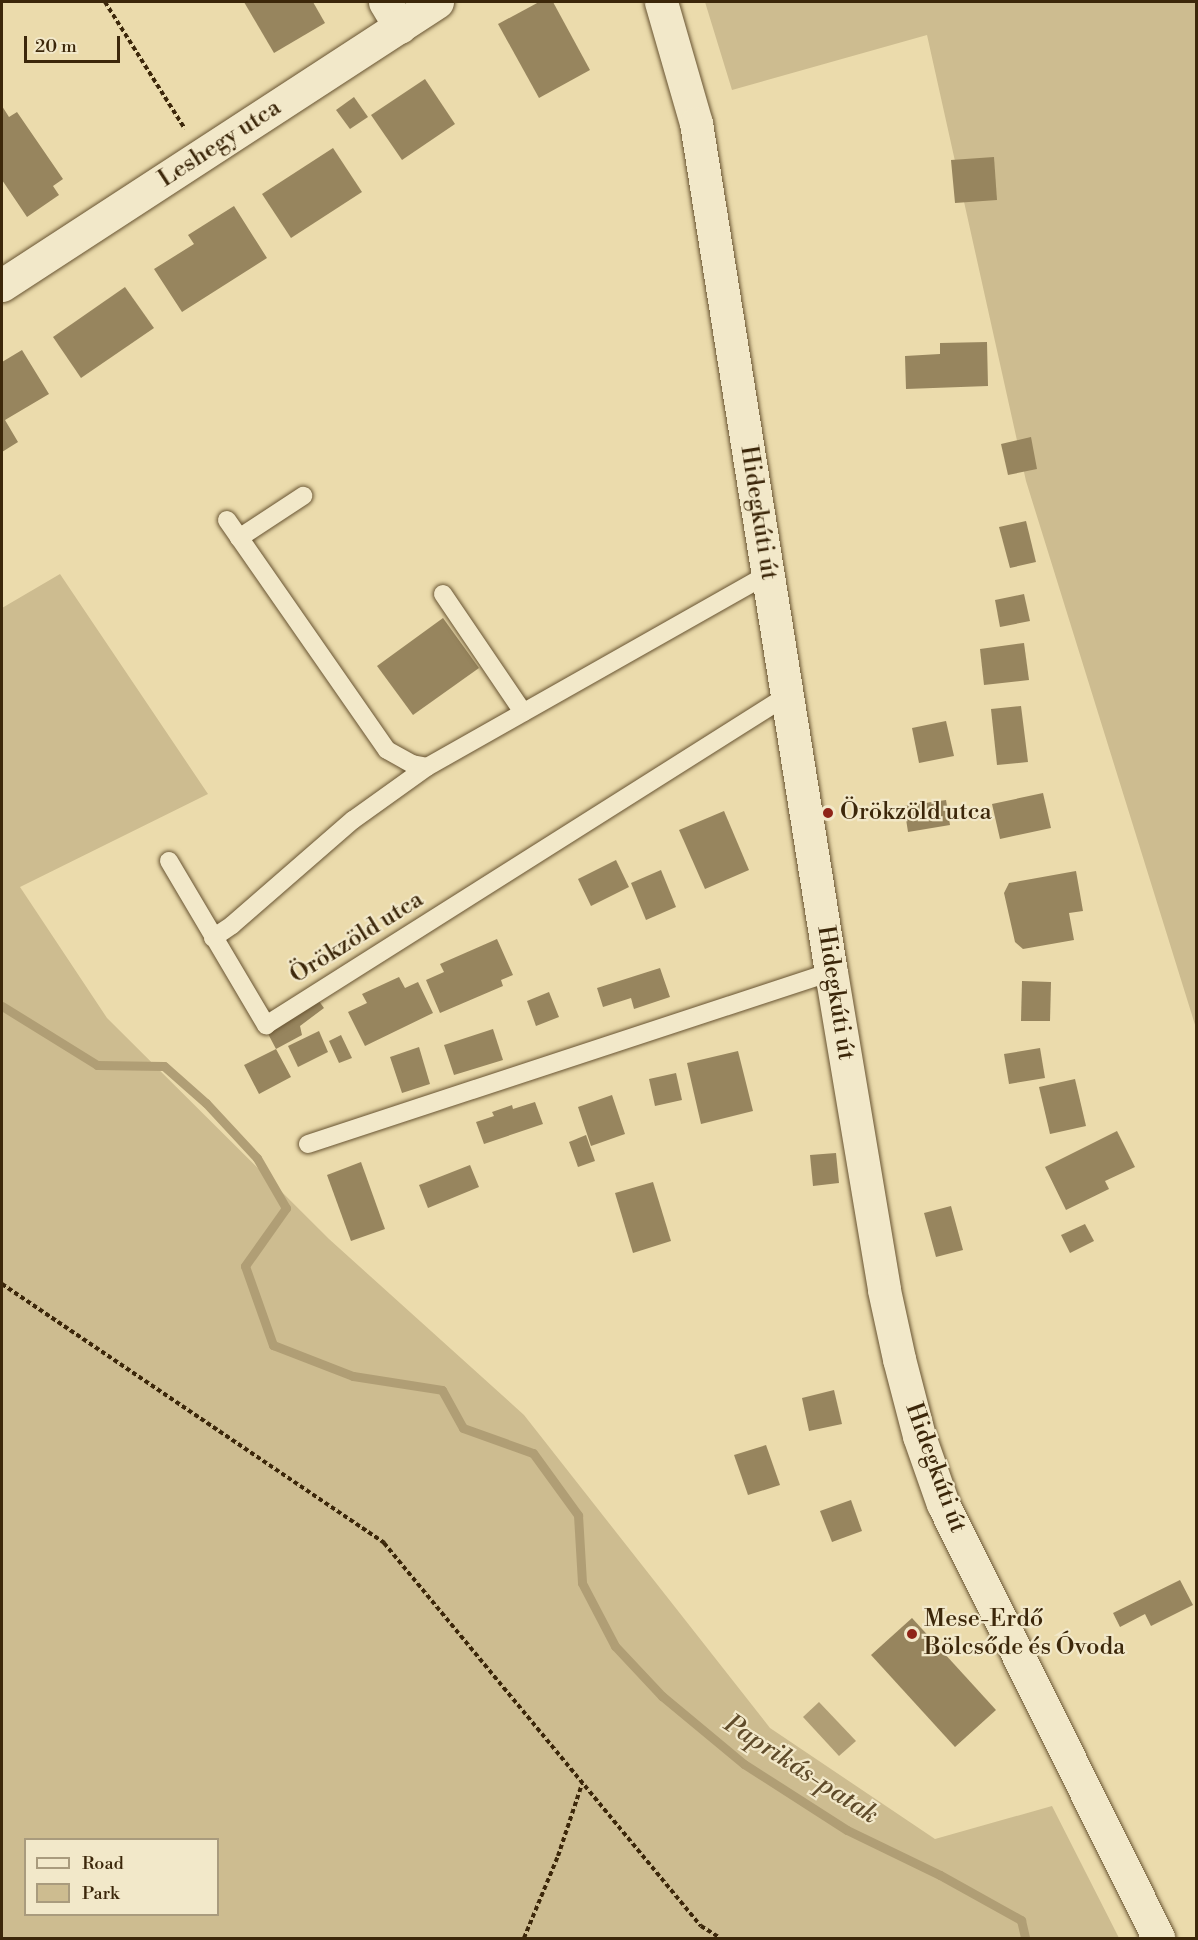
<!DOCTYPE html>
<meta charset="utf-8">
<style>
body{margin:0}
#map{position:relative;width:1198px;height:1940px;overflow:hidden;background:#ebdbac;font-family:"Libre Bodoni",serif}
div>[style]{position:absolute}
.green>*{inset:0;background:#cdbc90}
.water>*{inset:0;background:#b09e75}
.stream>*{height:9px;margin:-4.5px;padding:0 4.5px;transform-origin:4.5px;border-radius:4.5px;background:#b09e75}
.building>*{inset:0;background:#97855e}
.path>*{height:4px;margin-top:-2px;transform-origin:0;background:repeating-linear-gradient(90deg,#3c270a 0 4.5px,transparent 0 7.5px)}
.roads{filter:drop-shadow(0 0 2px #685432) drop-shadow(0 0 2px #685432)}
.lane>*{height:18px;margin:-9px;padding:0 9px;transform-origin:9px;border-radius:9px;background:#f2e8c9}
.street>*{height:33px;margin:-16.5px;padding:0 16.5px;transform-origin:16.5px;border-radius:16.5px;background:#f2e8c9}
.secondary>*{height:33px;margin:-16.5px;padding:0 16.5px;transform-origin:16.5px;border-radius:16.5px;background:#f2e8c9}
.dots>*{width:16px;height:16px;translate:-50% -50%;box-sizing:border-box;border:3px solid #f2e8c9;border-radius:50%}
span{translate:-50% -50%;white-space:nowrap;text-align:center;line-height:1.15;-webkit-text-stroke:4.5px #f2e8c9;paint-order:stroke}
.street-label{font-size:24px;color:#3c270a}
.poi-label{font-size:24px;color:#3c270a}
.left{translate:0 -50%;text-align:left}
.water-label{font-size:26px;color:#5f4b2a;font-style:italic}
.frame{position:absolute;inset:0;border:3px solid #3c270a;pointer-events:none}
.legend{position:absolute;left:24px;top:1838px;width:195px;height:78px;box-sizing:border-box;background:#f2e8c9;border:2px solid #a99b7d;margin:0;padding:8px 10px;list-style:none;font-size:18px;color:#3c270a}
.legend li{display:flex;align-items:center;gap:12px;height:30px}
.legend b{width:30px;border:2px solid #a99b7d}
.scale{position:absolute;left:24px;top:36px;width:96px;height:27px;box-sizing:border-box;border:3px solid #3c270a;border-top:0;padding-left:8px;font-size:18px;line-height:21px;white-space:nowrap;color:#3c270a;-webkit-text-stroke:4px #f2e8c9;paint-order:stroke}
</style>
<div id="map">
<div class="green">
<div style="clip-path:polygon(705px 2px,1196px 2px,1196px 1028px,1026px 481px,927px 35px,732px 90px)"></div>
<div style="clip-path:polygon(evenodd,60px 574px,208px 794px,20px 887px,107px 1018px,329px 1239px,524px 1415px,770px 1728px,935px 1839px,1052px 1806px,1119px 1938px,2px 1938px,2px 608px,60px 574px,26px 1840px,218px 1840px,218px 1914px,26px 1914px,26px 1840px)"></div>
</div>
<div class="water">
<div style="clip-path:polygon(819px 1702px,856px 1741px,839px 1756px,803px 1717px)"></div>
</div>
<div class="stream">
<div style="left:2px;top:1006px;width:112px;rotate:31.8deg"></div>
<div style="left:97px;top:1065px;width:67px;rotate:0.9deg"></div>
<div style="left:164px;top:1066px;width:56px;rotate:41.4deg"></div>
<div style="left:206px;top:1103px;width:75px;rotate:47.2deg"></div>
<div style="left:257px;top:1158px;width:58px;rotate:59.9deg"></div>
<div style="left:286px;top:1208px;width:71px;rotate:125.3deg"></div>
<div style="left:245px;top:1266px;width:84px;rotate:70.5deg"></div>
<div style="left:273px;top:1345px;width:86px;rotate:21.2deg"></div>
<div style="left:353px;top:1376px;width:90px;rotate:8.9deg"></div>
<div style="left:442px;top:1390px;width:43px;rotate:61.1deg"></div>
<div style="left:463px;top:1428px;width:74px;rotate:19.7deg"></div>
<div style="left:533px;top:1453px;width:77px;rotate:54deg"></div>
<div style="left:578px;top:1515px;width:68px;rotate:86.6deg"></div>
<div style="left:582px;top:1583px;width:71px;rotate:62.4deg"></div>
<div style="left:615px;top:1646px;width:69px;rotate:46.8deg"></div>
<div style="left:662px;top:1696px;width:107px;rotate:39.7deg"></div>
<div style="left:744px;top:1764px;width:122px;rotate:32.7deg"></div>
<div style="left:847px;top:1830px;width:103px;rotate:25.8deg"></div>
<div style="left:940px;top:1875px;width:93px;rotate:29.1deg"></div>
<div style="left:1021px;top:1920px;width:18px;rotate:77deg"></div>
</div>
<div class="building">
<div style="clip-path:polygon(244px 2px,313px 2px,325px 23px,274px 53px)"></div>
<div style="clip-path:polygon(539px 2px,553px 2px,590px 70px,539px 98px,498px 24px)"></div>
<div style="clip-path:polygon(425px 79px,455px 124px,402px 160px,371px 115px)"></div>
<div style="clip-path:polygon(354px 97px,368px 117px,350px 129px,336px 110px)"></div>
<div style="clip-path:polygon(2px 106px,9px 117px,17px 112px,63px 179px,53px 186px,59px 195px,27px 217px,2px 180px)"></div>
<div style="clip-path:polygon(333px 148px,362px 192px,291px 238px,262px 194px)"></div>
<div style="clip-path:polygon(994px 157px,997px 200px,955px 203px,951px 160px)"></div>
<div style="clip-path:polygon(234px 206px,267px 258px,182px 312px,154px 269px,194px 244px,188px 235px)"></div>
<div style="clip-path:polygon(125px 287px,154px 328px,81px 378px,53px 337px)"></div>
<div style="clip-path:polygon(987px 342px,988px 386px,906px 389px,905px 356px,940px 354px,940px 343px)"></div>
<div style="clip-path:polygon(22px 350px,49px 394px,5px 420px,18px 442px,2px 452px,2px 362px)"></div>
<div style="clip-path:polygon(1031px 437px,1037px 469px,1008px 475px,1001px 444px)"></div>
<div style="clip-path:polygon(1026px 521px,1036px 562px,1010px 568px,999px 527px)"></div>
<div style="clip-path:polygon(1024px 594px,1030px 621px,1000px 627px,995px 600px)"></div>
<div style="clip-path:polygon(443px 618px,479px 668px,413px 715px,377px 666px)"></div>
<div style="clip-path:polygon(1024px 643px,1029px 680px,984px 685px,980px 649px)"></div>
<div style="clip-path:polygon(1021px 706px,1028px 762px,997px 765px,991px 709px)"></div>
<div style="clip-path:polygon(946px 721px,954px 756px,919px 763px,912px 728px)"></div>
<div style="clip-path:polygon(1043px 793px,1051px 828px,1000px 839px,992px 804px)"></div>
<div style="clip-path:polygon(946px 800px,950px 825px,908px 832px,904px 806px)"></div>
<div style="clip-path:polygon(724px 811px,749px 870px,705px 889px,679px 830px)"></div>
<div style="clip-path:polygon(616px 860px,629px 887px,591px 906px,578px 879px)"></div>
<div style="clip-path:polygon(661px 870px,676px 907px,646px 920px,631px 883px)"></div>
<div style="clip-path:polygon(1076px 871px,1083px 911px,1069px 913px,1074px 940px,1023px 949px,1015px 942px,1004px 893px,1009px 883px)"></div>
<div style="clip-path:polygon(497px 939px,513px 975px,501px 980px,503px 986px,440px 1013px,426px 980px,444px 972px,440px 964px)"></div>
<div style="clip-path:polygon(660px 968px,670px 997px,634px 1009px,631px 998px,603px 1007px,597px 988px)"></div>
<div style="clip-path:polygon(399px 977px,405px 988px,418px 982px,433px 1013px,365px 1046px,348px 1012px,367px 1003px,362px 994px)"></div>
<div style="clip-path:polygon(1022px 981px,1051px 982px,1050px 1021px,1021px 1021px)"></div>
<div style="clip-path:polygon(549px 992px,559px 1017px,536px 1026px,527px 1001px)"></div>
<div style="clip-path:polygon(316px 997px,324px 1008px,300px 1026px,302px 1035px,276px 1049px,291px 1077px,259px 1094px,244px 1065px,276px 1049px,265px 1028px)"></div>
<div style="clip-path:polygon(493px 1029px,503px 1060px,454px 1075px,444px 1045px)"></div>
<div style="clip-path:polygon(319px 1031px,328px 1052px,298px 1067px,288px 1046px)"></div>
<div style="clip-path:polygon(341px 1035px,352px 1058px,339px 1063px,329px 1041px)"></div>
<div style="clip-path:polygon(419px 1047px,430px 1084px,402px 1093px,390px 1057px)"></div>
<div style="clip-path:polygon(1040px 1048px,1045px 1078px,1009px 1084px,1004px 1054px)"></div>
<div style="clip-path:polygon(738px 1051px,753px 1111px,701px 1124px,687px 1063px)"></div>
<div style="clip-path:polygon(676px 1073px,682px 1100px,655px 1106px,649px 1079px)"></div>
<div style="clip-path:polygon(1075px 1079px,1086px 1126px,1050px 1134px,1039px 1087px)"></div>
<div style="clip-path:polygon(612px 1095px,625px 1134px,591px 1146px,578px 1107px)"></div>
<div style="clip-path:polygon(535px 1102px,543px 1124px,484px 1144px,476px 1122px,494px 1116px,492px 1112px,512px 1105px,513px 1109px)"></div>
<div style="clip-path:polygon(1117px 1131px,1135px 1167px,1105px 1181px,1109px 1189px,1066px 1210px,1045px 1167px)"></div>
<div style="clip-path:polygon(586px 1135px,595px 1161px,578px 1167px,569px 1142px)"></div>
<div style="clip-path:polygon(836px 1153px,839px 1183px,813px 1186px,810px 1155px)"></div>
<div style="clip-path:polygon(361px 1162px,385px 1229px,351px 1241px,327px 1175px)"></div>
<div style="clip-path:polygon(470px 1165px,479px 1187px,428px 1208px,419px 1185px)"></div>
<div style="clip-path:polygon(653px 1182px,671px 1241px,633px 1253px,615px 1193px)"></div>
<div style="clip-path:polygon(951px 1206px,963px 1250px,936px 1257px,924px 1213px)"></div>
<div style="clip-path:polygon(1085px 1224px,1094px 1241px,1070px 1253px,1061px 1235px)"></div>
<div style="clip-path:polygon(834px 1390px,842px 1424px,809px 1431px,802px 1398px)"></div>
<div style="clip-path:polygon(766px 1445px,780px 1485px,748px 1495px,734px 1455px)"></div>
<div style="clip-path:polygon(851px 1500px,862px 1531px,832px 1542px,820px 1511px)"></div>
<div style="clip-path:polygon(1180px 1580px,1193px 1605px,1151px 1626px,1145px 1614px,1120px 1627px,1113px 1613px)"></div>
<div style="clip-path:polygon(912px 1618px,996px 1710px,955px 1747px,871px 1655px)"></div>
</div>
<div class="path">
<div style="left:105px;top:2px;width:150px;rotate:57.8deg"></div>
<div style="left:2px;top:1284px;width:462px;rotate:34.1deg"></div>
<div style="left:384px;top:1543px;width:497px;rotate:50.4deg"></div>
<div style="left:701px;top:1926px;width:22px;rotate:32deg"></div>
<div style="left:524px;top:1938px;width:89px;rotate:-67.5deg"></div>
<div style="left:558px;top:1856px;width:76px;rotate:-71.6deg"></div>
</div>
<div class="roads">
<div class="lane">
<div style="left:227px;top:520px;width:280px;rotate:55.2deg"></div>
<div style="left:387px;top:750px;width:29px;rotate:29deg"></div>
<div style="left:412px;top:764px;width:15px;rotate:11deg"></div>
<div style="left:427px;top:767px;width:392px;rotate:-29.5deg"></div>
<div style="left:239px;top:538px;width:77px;rotate:-33.3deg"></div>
<div style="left:443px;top:594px;width:143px;rotate:55.9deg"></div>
<div style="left:169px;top:861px;width:191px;rotate:59.4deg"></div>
<div style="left:266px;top:1025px;width:618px;rotate:-32.3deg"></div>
<div style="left:213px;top:938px;width:23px;rotate:-34deg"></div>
<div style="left:232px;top:925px;width:160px;rotate:-41deg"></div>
<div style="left:353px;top:820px;width:91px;rotate:-35.6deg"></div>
<div style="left:308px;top:1144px;width:551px;rotate:-18.2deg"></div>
</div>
<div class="street">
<div style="left:385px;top:2px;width:29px;rotate:59deg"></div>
<div style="left:2px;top:285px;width:519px;rotate:-33.05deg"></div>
</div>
<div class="secondary">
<div style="left:661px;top:2px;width:126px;rotate:73.9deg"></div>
<div style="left:696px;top:123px;width:860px;rotate:80.97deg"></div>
<div style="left:831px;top:972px;width:322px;rotate:80.5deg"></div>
<div style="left:884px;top:1290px;width:71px;rotate:77.7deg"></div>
<div style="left:899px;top:1359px;width:80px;rotate:75.4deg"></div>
<div style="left:919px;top:1436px;width:72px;rotate:70.6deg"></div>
<div style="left:943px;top:1504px;width:484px;rotate:63.6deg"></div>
</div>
</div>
<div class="dots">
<div style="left:828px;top:813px;background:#8f2418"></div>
<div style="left:912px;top:1634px;background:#8f2418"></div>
</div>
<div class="street-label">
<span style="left:220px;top:144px;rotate:-33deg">Leshegy utca</span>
<span style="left:758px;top:513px;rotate:81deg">Hidegkúti út</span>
<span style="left:357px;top:938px;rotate:-32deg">Örökzöld utca</span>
<span style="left:835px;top:993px;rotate:81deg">Hidegkúti út</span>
<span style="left:935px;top:1468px;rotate:70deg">Hidegkúti út</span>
</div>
<div class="poi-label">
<span class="left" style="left:840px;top:813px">Örökzöld utca</span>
<span class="left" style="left:924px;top:1634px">Mese-Erdő<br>Bölcsőde és Óvoda</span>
</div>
<div class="water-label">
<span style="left:801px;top:1770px;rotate:33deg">Paprikás-patak</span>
</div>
<div class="frame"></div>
<ul class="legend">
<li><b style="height:8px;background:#f2e8c9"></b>Road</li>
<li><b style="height:16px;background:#cdbc90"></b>Park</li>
</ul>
<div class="scale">20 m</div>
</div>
